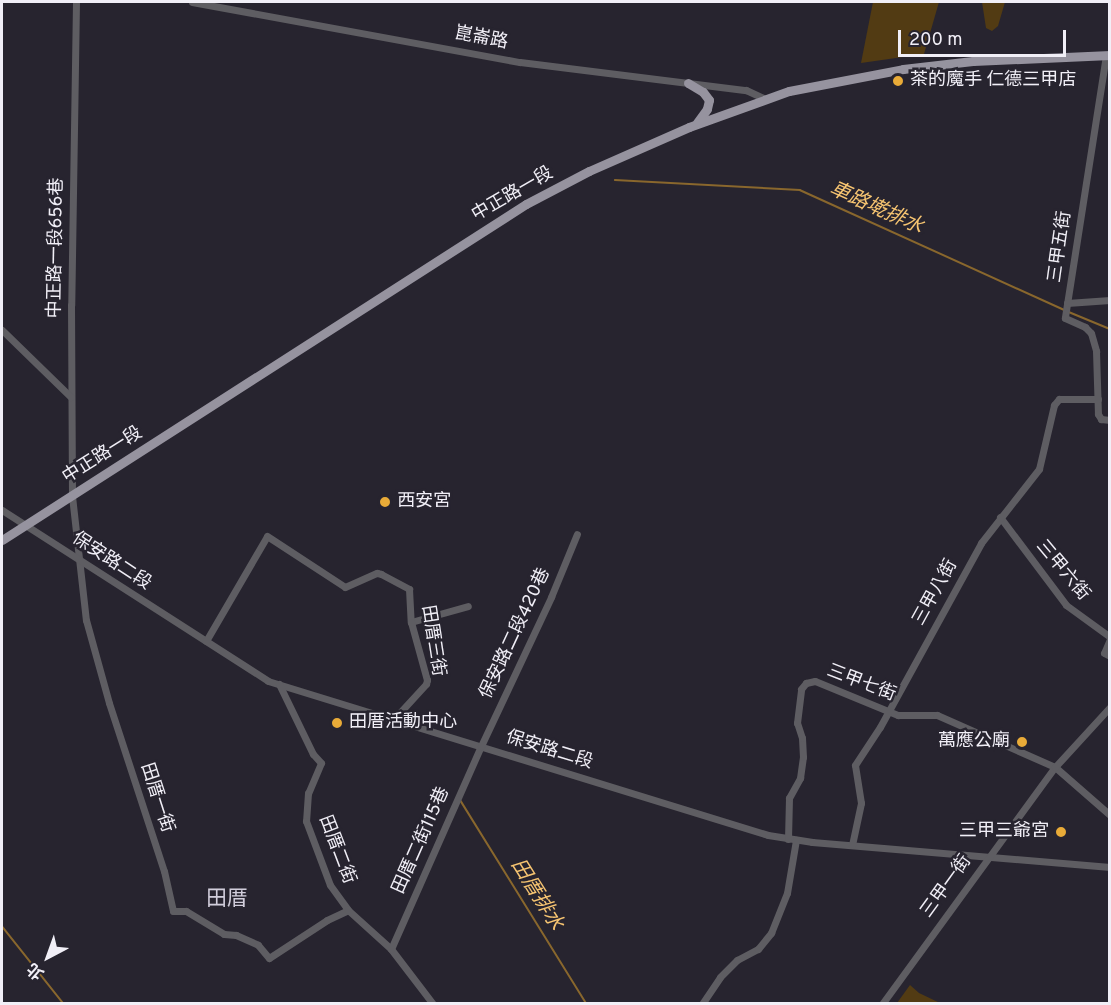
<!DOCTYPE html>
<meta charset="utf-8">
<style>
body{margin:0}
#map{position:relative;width:1111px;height:1005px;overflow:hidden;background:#27242f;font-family:Overpass,"Noto Sans TC",sans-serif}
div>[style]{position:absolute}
.green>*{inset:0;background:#523b13}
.stream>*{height:1.5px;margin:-0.75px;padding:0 0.75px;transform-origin:0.75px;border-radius:0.75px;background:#89672d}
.minor>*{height:7px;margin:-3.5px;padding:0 3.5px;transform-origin:3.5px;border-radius:3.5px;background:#5e5d62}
.major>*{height:9px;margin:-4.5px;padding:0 4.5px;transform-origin:4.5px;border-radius:4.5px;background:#96939f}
.dots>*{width:16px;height:16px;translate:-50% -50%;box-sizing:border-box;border:3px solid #27242f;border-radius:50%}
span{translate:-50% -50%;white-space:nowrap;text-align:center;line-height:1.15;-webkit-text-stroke:5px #27242f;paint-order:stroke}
.street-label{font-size:18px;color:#f1eff7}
.poi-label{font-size:18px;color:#f1eff7}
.left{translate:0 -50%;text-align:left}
.right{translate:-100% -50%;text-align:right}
.water-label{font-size:20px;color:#f6c471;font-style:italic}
.quarter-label{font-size:21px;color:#d1cddb}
.frame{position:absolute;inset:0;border:3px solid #f1eff7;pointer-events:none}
.north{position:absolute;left:18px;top:927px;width:60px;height:60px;-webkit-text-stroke:4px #27242f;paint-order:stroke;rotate:221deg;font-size:16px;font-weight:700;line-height:24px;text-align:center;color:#f1eff7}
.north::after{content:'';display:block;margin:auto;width:21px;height:27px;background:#f1eff7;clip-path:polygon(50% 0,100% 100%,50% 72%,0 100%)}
.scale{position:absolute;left:898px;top:30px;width:168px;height:27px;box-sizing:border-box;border:3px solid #f1eff7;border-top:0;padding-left:8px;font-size:18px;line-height:21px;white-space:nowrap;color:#f1eff7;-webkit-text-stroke:4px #27242f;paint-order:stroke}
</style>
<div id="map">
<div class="green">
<div style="clip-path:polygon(873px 2px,939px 2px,924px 54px,861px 63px)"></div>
<div style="clip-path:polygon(982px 2px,1005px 2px,998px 26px,992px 31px,986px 28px)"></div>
<div style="clip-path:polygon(910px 985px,919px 993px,940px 1003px,897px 1003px)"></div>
</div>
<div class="stream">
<div style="left:615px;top:180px;width:185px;rotate:3.1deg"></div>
<div style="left:800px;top:190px;width:290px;rotate:24.4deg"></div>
<div style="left:1069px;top:312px;width:44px;rotate:22.5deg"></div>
<div style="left:461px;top:801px;width:239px;rotate:58.2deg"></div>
<div style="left:2px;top:926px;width:100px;rotate:51.5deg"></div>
</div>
<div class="minor">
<div style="left:76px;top:2px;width:303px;rotate:90.9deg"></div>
<div style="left:71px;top:305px;width:191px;rotate:89.7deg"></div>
<div style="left:72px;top:496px;width:125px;rotate:83.6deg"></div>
<div style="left:86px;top:620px;width:86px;rotate:74.5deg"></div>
<div style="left:109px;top:703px;width:177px;rotate:71.9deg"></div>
<div style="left:164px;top:871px;width:41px;rotate:77.3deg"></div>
<div style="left:173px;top:911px;width:13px"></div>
<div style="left:186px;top:911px;width:44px;rotate:31.2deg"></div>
<div style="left:224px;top:934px;width:12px;rotate:5deg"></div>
<div style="left:236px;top:935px;width:24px;rotate:24deg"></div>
<div style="left:258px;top:945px;width:17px;rotate:50deg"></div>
<div style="left:269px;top:958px;width:69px;rotate:-33.2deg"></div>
<div style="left:327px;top:920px;width:23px;rotate:-25deg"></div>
<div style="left:192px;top:2px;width:333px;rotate:10.4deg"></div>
<div style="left:520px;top:62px;width:228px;rotate:7.1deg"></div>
<div style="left:746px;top:90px;width:19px;rotate:25deg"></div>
<div style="left:1106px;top:55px;width:266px;rotate:98.9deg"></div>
<div style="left:1065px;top:318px;width:22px;rotate:24deg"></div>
<div style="left:1085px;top:327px;width:8px;rotate:45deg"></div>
<div style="left:1091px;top:333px;width:19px;rotate:74deg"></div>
<div style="left:1096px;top:351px;width:63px;rotate:88.2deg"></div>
<div style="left:1098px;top:414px;width:6px;rotate:59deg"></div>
<div style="left:1101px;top:419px;width:9px;rotate:6deg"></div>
<div style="left:1067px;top:303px;width:43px;rotate:-4deg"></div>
<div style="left:2px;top:330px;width:96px;rotate:44.2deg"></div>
<div style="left:2px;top:510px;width:316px;rotate:32.7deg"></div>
<div style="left:268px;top:681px;width:523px;rotate:17.12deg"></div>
<div style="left:768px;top:835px;width:45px;rotate:9deg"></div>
<div style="left:812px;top:842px;width:299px;rotate:4.8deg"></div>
<div style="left:1000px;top:517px;width:110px;rotate:53.1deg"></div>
<div style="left:1066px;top:605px;width:54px;rotate:36deg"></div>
<div style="left:411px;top:622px;width:59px;rotate:-15.7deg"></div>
<div style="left:1110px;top:639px;width:15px;rotate:113deg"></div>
<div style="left:1104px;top:653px;width:7px;rotate:27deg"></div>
<div style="left:206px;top:641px;width:121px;rotate:-59.8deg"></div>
<div style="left:267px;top:536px;width:93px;rotate:33.2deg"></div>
<div style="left:345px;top:587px;width:35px;rotate:-24deg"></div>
<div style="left:377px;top:573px;width:4px;rotate:14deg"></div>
<div style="left:381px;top:574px;width:32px;rotate:28deg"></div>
<div style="left:409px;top:589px;width:33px;rotate:87deg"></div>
<div style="left:411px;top:622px;width:60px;rotate:74.6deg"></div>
<div style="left:427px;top:680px;width:4px;rotate:104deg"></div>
<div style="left:426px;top:684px;width:49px;rotate:132.5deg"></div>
<div style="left:279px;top:684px;width:78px;rotate:64.1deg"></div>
<div style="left:313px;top:754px;width:12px;rotate:48deg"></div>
<div style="left:321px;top:763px;width:33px;rotate:113deg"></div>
<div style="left:308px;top:793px;width:28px;rotate:94deg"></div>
<div style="left:306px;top:821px;width:68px;rotate:69.4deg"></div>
<div style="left:330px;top:885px;width:31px;rotate:54deg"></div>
<div style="left:348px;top:910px;width:58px;rotate:42.2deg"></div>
<div style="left:391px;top:949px;width:69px;rotate:52.6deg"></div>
<div style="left:788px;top:839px;width:41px;rotate:-88.6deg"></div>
<div style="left:789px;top:798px;width:23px;rotate:-61deg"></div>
<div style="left:800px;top:778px;width:21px;rotate:-82deg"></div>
<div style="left:803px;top:757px;width:19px;rotate:-93deg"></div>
<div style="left:802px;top:738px;width:16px;rotate:-108deg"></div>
<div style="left:797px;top:723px;width:34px;rotate:-83deg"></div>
<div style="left:801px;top:689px;width:8px;rotate:-50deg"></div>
<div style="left:806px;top:683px;width:9px;rotate:-13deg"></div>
<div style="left:815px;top:681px;width:90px;rotate:22.3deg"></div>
<div style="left:898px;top:715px;width:39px"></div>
<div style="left:937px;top:715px;width:129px;rotate:23.8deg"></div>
<div style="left:1055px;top:767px;width:73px;rotate:41.1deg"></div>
<div style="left:852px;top:845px;width:43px;rotate:-77.9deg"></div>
<div style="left:861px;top:803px;width:38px;rotate:-99deg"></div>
<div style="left:855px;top:765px;width:45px;rotate:-56.7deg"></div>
<div style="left:880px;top:727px;width:210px;rotate:-61.2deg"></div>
<div style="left:981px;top:543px;width:94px;rotate:-51.9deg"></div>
<div style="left:1039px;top:469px;width:66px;rotate:-76.8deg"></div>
<div style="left:1054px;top:405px;width:8px;rotate:-50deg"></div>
<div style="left:1059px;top:399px;width:39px"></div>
<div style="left:391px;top:949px;width:222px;rotate:-66.1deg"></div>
<div style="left:481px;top:746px;width:165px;rotate:-64.8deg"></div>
<div style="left:551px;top:597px;width:68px;rotate:-67.6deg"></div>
<div style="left:702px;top:1004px;width:32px;rotate:-56deg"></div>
<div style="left:720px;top:977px;width:24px;rotate:-45deg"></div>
<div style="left:737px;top:960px;width:24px;rotate:-28deg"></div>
<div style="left:758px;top:949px;width:21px;rotate:-51deg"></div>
<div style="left:771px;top:933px;width:43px;rotate:-68.2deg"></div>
<div style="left:787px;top:893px;width:54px;rotate:-80.4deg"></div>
<div style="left:882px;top:1004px;width:293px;rotate:-53.9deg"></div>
<div style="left:1055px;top:767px;width:81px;rotate:-47.5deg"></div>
</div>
<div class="major">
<div style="left:688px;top:83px;width:17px;rotate:31deg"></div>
<div style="left:703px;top:92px;width:10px;rotate:53deg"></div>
<div style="left:709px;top:100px;width:9px;rotate:103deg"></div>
<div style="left:707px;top:109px;width:17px;rotate:126deg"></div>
<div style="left:2px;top:540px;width:622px;rotate:-32.67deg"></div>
<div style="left:526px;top:204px;width:71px;rotate:-27.6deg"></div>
<div style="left:589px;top:171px;width:109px;rotate:-23.7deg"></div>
<div style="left:689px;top:127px;width:106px;rotate:-19.8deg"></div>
<div style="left:789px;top:91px;width:116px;rotate:-10.9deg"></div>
<div style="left:903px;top:69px;width:70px;rotate:-6.5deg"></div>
<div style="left:973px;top:61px;width:137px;rotate:-2.5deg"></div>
</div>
<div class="dots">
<div style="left:898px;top:81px;background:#e9ab38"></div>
<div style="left:385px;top:502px;background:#e9ab38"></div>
<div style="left:337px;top:723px;background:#e9ab38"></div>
<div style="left:1022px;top:742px;background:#e9ab38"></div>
<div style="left:1061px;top:832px;background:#e9ab38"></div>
</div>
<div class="street-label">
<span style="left:481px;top:39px;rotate:11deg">崑崙路</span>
<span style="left:513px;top:195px;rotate:-30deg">中正路一段</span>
<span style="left:1061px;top:247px;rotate:-82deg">三甲五街</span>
<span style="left:57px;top:248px;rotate:-89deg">中正路一段656巷</span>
<span style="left:103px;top:456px;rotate:-32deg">中正路一段</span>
<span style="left:111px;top:562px;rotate:33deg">保安路二段</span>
<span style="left:1062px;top:571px;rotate:50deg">三甲六街</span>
<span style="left:936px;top:593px;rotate:-61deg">三甲八街</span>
<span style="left:516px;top:634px;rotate:-65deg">保安路二段420巷</span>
<span style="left:432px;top:641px;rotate:81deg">田厝三街</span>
<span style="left:861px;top:684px;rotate:21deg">三甲七街</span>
<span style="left:549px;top:751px;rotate:17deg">保安路二段</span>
<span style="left:156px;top:798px;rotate:72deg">田厝一街</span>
<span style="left:422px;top:841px;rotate:-66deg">田厝二街115巷</span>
<span style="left:336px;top:850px;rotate:69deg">田厝二街</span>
<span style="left:947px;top:887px;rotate:-54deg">三甲一街</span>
</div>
<div class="poi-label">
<span class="left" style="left:910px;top:81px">茶的魔手 仁德三甲店</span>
<span class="left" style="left:397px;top:502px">西安宮</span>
<span class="left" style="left:349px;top:723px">田厝活動中心</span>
<span class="right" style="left:1010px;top:742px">萬應公廟</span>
<span class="right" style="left:1049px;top:832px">三甲三爺宮</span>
</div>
<div class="water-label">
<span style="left:876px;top:209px;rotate:24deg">車路墘排水</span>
<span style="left:536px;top:895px;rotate:58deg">田厝排水</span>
</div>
<div class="quarter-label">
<span style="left:227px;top:900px">田厝</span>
</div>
<div class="frame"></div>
<div class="north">北</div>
<div class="scale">200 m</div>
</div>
